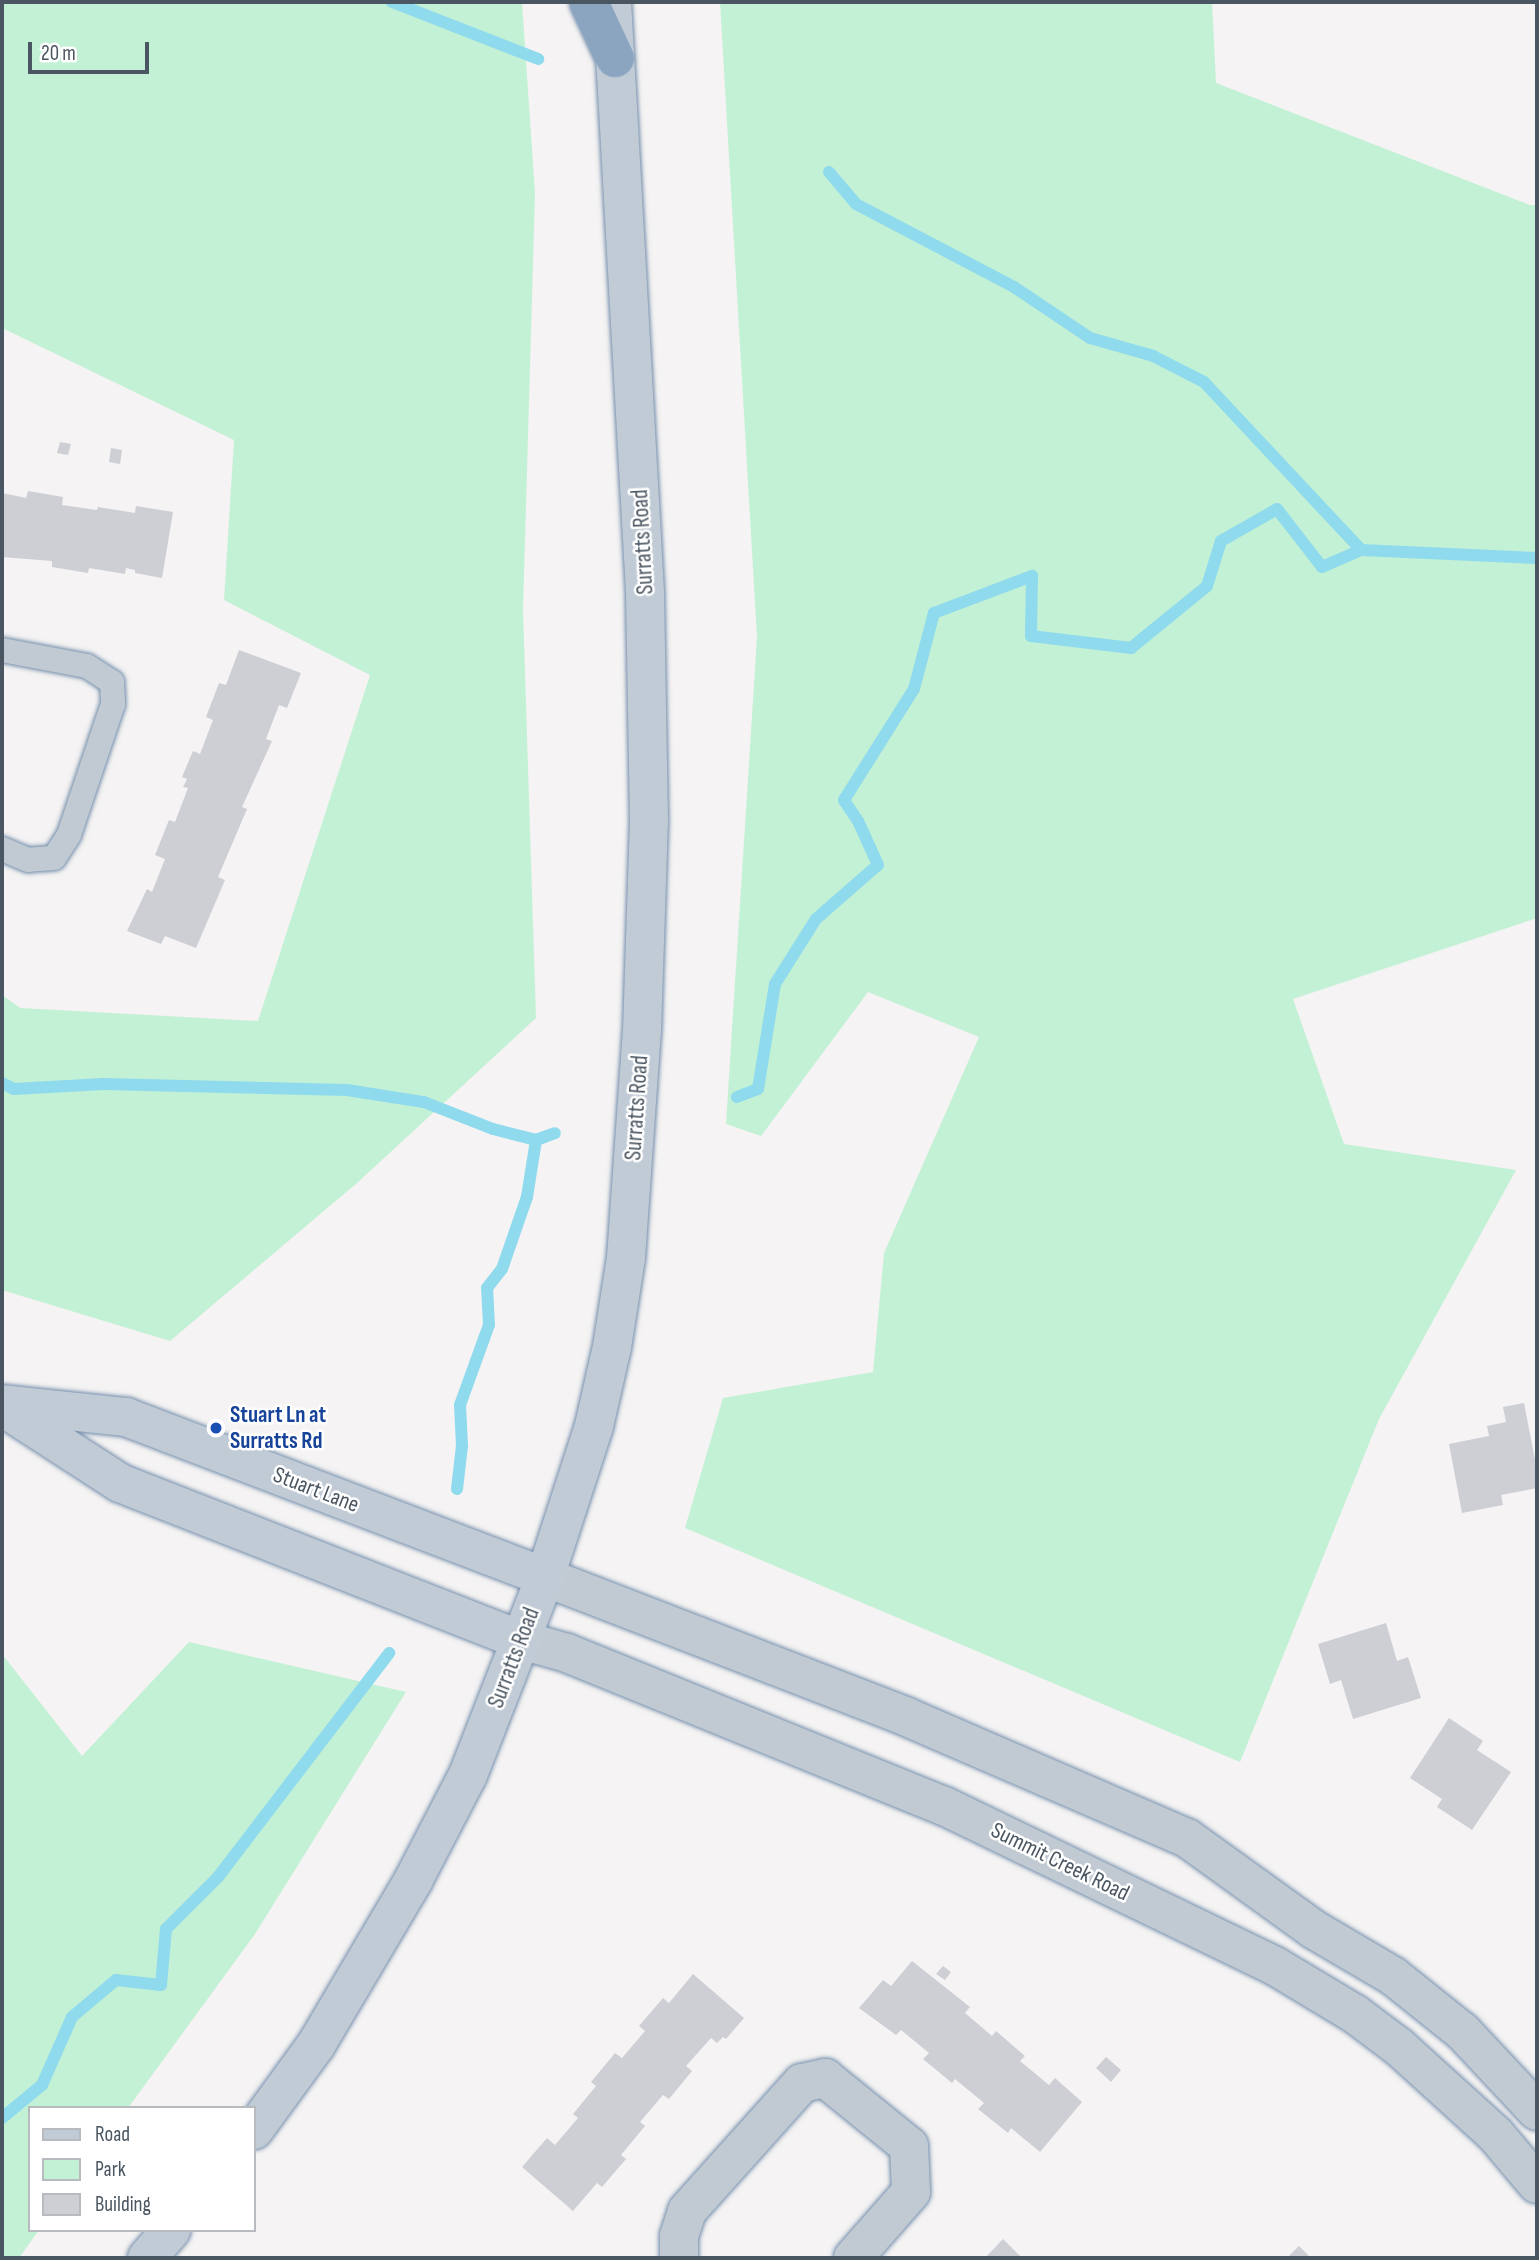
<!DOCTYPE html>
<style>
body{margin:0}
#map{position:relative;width:1539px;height:2260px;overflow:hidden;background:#f5f3f3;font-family:"Sofia Sans Condensed",sans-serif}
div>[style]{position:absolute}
.green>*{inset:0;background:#c3f1d5}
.stream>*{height:12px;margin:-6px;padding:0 6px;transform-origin:6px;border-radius:6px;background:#90daee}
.building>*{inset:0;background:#cdcfd5}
.roads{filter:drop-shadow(0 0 2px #7690ad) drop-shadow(0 0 2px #7690ad)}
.lane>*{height:24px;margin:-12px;padding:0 12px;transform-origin:12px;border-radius:12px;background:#c1cad2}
.street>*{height:38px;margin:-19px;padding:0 19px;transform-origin:19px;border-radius:19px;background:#c1cad2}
.secondary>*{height:38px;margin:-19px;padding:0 19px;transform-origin:19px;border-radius:19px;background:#c1cbd6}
.highway>*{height:38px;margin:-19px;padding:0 19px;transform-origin:19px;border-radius:19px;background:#8ba5c1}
.dots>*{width:19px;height:19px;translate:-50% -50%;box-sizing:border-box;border:4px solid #fff;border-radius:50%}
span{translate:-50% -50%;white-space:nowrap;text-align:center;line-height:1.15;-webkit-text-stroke:5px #fff;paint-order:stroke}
.street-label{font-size:23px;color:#4a5661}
.transit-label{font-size:23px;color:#164399;font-weight:700}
.left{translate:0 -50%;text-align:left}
.frame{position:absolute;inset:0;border:4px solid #4a5661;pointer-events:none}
.legend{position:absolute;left:28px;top:2106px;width:228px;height:126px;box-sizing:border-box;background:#fff;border:2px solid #b7bbc0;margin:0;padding:9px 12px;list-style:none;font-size:21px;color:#4a5661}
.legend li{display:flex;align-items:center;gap:14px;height:35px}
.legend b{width:35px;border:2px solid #b7bbc0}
.scale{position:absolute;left:28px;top:42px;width:121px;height:32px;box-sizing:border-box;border:4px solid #4a5661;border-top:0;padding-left:9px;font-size:21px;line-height:24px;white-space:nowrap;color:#4a5661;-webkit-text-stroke:5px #fff;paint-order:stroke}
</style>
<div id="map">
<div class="green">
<div style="clip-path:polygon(2px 2px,522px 2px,535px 194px,523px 610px,536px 1018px,357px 1183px,170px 1341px,2px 1290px,2px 995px,20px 1008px,258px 1021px,370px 675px,224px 600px,234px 440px,2px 328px)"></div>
<div style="clip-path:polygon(720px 2px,1212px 2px,1216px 83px,1530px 205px,1537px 205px,1537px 918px,1293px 999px,1344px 1144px,1516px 1170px,1379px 1419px,1240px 1762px,685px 1528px,723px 1398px,873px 1372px,884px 1253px,979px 1037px,868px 992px,761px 1136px,726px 1124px,757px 637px)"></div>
<div style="clip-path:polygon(189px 1642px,406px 1692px,255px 1934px,128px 2108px,30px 2108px,30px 2230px,39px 2230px,19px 2258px,2px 2258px,2px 1654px,82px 1756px)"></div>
</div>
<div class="stream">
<div style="left:392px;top:2px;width:157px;rotate:21.3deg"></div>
<div style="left:829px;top:172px;width:42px;rotate:49.8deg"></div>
<div style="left:856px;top:204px;width:178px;rotate:27.7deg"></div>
<div style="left:1014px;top:287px;width:92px;rotate:33.9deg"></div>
<div style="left:1090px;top:338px;width:66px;rotate:15.9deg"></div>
<div style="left:1153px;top:356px;width:57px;rotate:27deg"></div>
<div style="left:1204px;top:382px;width:230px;rotate:46.9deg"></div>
<div style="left:1361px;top:550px;width:176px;rotate:2.6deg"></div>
<div style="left:2px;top:1083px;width:13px;rotate:27deg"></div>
<div style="left:14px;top:1089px;width:89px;rotate:-3.2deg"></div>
<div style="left:103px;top:1084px;width:244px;rotate:1.4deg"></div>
<div style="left:347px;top:1090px;width:78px;rotate:8.9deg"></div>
<div style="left:424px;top:1102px;width:74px;rotate:21.4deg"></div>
<div style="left:493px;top:1129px;width:44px;rotate:14.3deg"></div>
<div style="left:536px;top:1140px;width:20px;rotate:-20deg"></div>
<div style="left:737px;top:1097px;width:22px;rotate:-21deg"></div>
<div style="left:758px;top:1089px;width:106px;rotate:-80.8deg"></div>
<div style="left:775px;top:984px;width:77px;rotate:-57.8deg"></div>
<div style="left:816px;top:919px;width:82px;rotate:-41.1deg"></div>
<div style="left:878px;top:865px;width:48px;rotate:-114.4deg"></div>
<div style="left:858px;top:821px;width:25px;rotate:-124deg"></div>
<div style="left:844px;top:800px;width:131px;rotate:-57.8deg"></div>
<div style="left:914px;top:689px;width:79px;rotate:-75.3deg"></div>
<div style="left:934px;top:613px;width:105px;rotate:-20.7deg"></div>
<div style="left:1032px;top:576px;width:60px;rotate:91deg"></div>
<div style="left:1031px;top:636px;width:101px;rotate:6.8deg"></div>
<div style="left:1131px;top:648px;width:98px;rotate:-39.2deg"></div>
<div style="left:1207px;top:586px;width:47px;rotate:-72.7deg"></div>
<div style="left:1221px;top:541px;width:64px;rotate:-29.7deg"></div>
<div style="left:1277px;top:509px;width:73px;rotate:52.2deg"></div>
<div style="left:1322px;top:567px;width:43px;rotate:-23.6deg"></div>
<div style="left:457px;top:1489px;width:43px;rotate:-83.4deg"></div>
<div style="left:462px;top:1446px;width:41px;rotate:-92.8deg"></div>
<div style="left:460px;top:1405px;width:85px;rotate:-70.1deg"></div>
<div style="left:489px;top:1325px;width:37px;rotate:-93deg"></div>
<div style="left:487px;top:1288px;width:24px;rotate:-52deg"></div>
<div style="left:502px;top:1269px;width:76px;rotate:-70.9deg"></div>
<div style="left:527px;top:1197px;width:58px;rotate:-81deg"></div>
<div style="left:2px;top:2118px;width:52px;rotate:-39.5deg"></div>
<div style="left:42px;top:2085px;width:74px;rotate:-66.2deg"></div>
<div style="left:72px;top:2017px;width:57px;rotate:-40.1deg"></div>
<div style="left:116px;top:1980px;width:45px;rotate:6.3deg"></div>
<div style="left:161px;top:1985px;width:56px;rotate:-84.9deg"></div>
<div style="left:166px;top:1929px;width:74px;rotate:-45deg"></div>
<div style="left:218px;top:1877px;width:282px;rotate:-52.6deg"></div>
</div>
<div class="building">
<div style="clip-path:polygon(60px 442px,71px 444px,68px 455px,57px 453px)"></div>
<div style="clip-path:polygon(111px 448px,122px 450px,120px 464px,109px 462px)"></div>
<div style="clip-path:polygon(28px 491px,63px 497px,62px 505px,97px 510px,98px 507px,135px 513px,136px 506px,173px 512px,162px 578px,135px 573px,135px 570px,126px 568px,125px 574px,89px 568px,88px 573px,52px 567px,52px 561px,2px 557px,2px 493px,26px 498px)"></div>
<div style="clip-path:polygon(239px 650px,301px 673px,287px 708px,279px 705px,266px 739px,272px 741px,242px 807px,247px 809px,218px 877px,225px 880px,196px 948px,165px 936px,161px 944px,127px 931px,147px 889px,152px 892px,165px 859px,155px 855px,169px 820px,175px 822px,188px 788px,183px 787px,187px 779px,182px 777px,193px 751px,200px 754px,213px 720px,206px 717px,219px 683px,226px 685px)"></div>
<div style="clip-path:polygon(1524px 1403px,1537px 1470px,1537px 1488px,1501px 1495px,1503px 1505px,1462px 1513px,1449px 1444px,1489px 1436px,1487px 1426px,1506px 1422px,1503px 1407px)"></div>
<div style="clip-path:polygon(1386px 1623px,1397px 1661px,1408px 1657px,1421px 1698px,1353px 1719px,1341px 1680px,1330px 1684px,1318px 1644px)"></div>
<div style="clip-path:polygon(1449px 1718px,1483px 1741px,1477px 1750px,1511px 1772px,1472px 1830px,1437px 1807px,1442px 1799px,1410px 1778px)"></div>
<div style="clip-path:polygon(912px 1961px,970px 2007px,965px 2013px,992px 2036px,996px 2031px,1025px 2056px,1020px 2061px,1049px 2085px,1055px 2078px,1082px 2102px,1040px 2152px,1011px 2128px,1008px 2133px,978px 2109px,984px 2103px,955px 2079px,952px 2083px,923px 2059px,929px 2053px,901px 2030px,896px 2035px,859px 2008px,883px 1980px,891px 1986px)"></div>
<div style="clip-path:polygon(943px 1966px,951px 1972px,945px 1980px,936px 1974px)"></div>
<div style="clip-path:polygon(693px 1974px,744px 2018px,726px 2039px,723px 2037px,717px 2043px,711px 2038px,686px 2066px,692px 2071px,669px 2099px,663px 2095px,640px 2122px,645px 2126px,621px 2155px,626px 2159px,602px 2187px,597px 2183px,573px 2211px,522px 2167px,547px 2138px,555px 2145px,578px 2118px,573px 2114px,596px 2086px,591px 2082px,615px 2053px,622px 2058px,645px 2031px,639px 2026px,663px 1998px,669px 2003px)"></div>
<div style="clip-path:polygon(1106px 2057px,1121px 2070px,1111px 2082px,1096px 2068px)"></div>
<div style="clip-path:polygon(1003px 2239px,1022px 2258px,985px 2258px)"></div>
<div style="clip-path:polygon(1299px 2246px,1311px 2258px,1287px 2258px)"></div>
</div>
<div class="roads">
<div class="lane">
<div style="left:2px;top:650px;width:86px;rotate:10.7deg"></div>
<div style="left:87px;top:666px;width:30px;rotate:33deg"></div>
<div style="left:112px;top:682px;width:22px;rotate:87deg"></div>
<div style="left:113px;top:704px;width:138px;rotate:108.6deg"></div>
<div style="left:69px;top:835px;width:27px;rotate:123deg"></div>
<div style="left:54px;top:858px;width:26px;rotate:176deg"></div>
<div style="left:28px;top:860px;width:28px;rotate:-157deg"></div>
</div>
<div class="street">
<div style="left:545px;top:1577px;width:388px;rotate:21.1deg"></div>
<div style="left:907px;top:1717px;width:305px;rotate:23.4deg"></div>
<div style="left:1187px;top:1838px;width:155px;rotate:35.8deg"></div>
<div style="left:1313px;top:1929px;width:93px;rotate:30.4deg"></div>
<div style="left:1393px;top:1976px;width:90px;rotate:38.7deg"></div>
<div style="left:1463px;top:2032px;width:108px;rotate:46.9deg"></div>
<div style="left:521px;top:1640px;width:48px;rotate:15.8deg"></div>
<div style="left:567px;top:1653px;width:407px;rotate:22.1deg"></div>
<div style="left:944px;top:1806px;width:368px;rotate:25.8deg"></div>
<div style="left:1275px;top:1966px;width:93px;rotate:31deg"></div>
<div style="left:1355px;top:2014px;width:55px;rotate:36.9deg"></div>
<div style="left:1399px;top:2047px;width:130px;rotate:42.2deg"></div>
<div style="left:1495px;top:2134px;width:65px;rotate:50deg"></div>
<div style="left:679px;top:2258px;width:22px;rotate:-90deg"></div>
<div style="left:679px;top:2236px;width:26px;rotate:-72deg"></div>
<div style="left:687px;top:2211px;width:172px;rotate:-48.1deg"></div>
<div style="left:802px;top:2083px;width:24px;rotate:-12deg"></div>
<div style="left:825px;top:2078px;width:108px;rotate:39deg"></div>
<div style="left:909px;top:2146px;width:46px;rotate:87.5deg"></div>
<div style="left:911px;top:2192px;width:88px;rotate:131.3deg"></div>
</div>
<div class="secondary">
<div style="left:2px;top:1404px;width:125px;rotate:6deg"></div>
<div style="left:126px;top:1417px;width:449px;rotate:20.9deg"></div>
<div style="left:4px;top:1408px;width:138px;rotate:32.9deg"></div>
<div style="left:120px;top:1483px;width:431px;rotate:21.4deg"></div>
<div style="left:254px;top:2130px;width:105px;rotate:-53.9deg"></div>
<div style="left:316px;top:2045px;width:193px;rotate:-59.4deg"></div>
<div style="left:414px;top:1879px;width:117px;rotate:-62.6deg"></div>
<div style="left:468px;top:1775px;width:212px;rotate:-68.7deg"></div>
<div style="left:545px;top:1577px;width:159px;rotate:-72deg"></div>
<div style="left:594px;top:1426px;width:81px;rotate:-77.2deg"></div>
<div style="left:612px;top:1347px;width:90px;rotate:-81.1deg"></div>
<div style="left:626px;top:1258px;width:228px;rotate:-86deg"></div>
<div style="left:642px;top:1031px;width:209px;rotate:-88.1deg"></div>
<div style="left:649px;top:822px;width:230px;rotate:-91deg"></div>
<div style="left:645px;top:592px;width:591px;rotate:-93.2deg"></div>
<div style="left:147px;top:2258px;width:37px;rotate:-49deg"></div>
</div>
<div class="highway">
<div style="left:589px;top:2px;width:62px;rotate:65.1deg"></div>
</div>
</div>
<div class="dots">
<div style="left:216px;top:1428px;background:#1a4fb4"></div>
</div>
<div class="street-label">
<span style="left:643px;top:542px;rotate:-93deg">Surratts Road</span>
<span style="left:637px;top:1108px;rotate:-86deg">Surratts Road</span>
<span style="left:316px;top:1490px;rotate:21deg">Stuart Lane</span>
<span style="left:514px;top:1658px;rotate:-69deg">Surratts Road</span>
<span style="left:1060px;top:1862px;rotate:26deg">Summit Creek Road</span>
</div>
<div class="transit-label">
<span class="left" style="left:230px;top:1428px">Stuart Ln at<br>Surratts Rd</span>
</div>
<div class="frame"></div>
<ul class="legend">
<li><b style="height:9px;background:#c1cbd6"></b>Road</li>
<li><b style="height:19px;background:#c3f1d5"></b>Park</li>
<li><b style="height:19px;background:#cdcfd5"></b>Building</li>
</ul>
<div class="scale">20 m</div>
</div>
